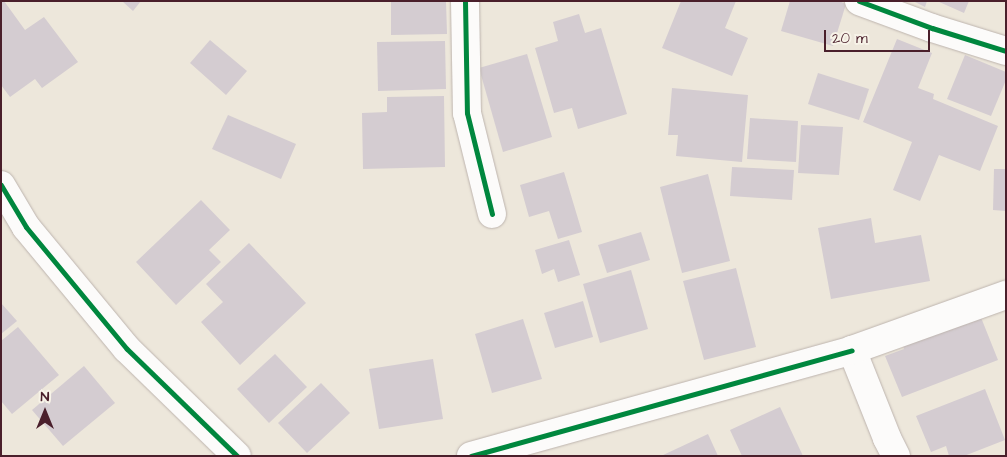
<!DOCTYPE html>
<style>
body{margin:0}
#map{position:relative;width:1007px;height:457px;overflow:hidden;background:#ede7db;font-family:"Architects Daughter",sans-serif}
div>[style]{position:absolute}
.building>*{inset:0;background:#d4ccd1}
.roads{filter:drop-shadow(0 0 1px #bdb4ae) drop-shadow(0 0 1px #bdb4ae)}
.minor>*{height:28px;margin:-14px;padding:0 14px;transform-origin:14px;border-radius:14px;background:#fcfbfa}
.cycleway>*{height:5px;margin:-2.5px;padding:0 2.5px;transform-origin:2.5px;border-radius:2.5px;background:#00873e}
span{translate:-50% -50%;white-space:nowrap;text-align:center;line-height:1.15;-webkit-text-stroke:4.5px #f7f3e8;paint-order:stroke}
.frame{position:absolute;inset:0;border:2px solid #4a1f2b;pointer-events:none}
.north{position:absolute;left:20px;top:387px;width:50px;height:50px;-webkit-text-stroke:4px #f7f3e8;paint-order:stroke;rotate:0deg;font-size:14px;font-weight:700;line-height:20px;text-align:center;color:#4a1f2b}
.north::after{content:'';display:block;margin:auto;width:18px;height:22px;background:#4a1f2b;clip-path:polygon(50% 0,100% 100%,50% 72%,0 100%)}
.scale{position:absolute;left:824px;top:30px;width:106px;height:22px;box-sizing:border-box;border:2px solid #4a1f2b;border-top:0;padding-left:6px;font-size:15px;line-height:18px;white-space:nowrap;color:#4a1f2b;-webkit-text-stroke:4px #f7f3e8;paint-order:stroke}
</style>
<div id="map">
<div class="building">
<div style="clip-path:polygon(1px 1px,4px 1px,25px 30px,44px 17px,78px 62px,42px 88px,35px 79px,10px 97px,1px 85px)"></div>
<div style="clip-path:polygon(122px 1px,141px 1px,133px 11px)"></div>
<div style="clip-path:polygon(391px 1px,446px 1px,447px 34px,391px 35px)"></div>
<div style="clip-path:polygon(681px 1px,736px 1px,725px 28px,748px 38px,732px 76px,662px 48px)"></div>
<div style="clip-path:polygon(790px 1px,839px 1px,846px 4px,833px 46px,781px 31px)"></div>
<div style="clip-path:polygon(913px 1px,927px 1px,925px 7px)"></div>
<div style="clip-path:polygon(937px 1px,969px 1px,964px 13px)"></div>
<div style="clip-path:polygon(579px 14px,585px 33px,601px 28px,627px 114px,578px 129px,572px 108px,554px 113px,535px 48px,558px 41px,553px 22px)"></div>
<div style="clip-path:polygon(897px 39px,932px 53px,918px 88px,934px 94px,933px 99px,998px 126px,980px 171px,939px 155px,920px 201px,893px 190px,912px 142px,863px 122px)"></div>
<div style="clip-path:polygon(210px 40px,247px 71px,226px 95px,190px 63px)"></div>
<div style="clip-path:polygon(445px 41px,446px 89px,378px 91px,377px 42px)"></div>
<div style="clip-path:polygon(527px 54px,552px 137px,503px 152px,479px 68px)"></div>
<div style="clip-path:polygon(965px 55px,1006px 72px,1006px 80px,991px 116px,947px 99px)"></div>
<div style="clip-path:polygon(818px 73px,869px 89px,859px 120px,808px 104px)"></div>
<div style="clip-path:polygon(672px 88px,748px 95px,742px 162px,676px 156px,678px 135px,668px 135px)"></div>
<div style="clip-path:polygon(444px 96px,445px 167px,363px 169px,362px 113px,387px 112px,387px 97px)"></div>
<div style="clip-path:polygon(228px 115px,296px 144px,281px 179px,212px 149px)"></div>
<div style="clip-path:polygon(750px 118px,798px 121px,796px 162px,747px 159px)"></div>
<div style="clip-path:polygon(801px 125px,843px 127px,839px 175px,798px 173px)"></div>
<div style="clip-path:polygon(732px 167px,794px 170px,792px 200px,730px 196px)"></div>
<div style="clip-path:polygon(994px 169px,1006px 169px,1006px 211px,993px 210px)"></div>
<div style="clip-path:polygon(564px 172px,582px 232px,558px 239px,549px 211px,529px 217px,520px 185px)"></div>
<div style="clip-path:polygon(708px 174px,730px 261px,682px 273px,660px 187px)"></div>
<div style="clip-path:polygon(201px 200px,230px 230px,209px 250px,221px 262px,176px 305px,136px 262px)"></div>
<div style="clip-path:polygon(871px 218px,875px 243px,921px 235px,930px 281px,831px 299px,818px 228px)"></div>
<div style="clip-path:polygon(641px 232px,650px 260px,607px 273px,598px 245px)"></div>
<div style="clip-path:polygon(569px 240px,580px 275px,558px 282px,554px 269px,542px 274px,535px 250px)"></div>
<div style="clip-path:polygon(249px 243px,306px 303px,240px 365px,201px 322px,223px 302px,206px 284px)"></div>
<div style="clip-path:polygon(736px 268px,756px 347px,704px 360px,683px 281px)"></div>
<div style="clip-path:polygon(631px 270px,648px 329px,600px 343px,583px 284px)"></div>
<div style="clip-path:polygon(583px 301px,593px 337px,555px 348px,544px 313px)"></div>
<div style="clip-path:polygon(1px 303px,17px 321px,1px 334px)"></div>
<div style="clip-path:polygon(978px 310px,998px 360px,902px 397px,885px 356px,904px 349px,901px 341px)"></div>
<div style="clip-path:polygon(523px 319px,542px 379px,492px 393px,475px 334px)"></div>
<div style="clip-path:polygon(18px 327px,59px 375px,12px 414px,1px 401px,1px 341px)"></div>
<div style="clip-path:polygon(275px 354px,307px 387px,269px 423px,237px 389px)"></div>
<div style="clip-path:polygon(433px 359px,443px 419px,379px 429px,369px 369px)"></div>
<div style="clip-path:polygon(84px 366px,115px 403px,63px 446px,32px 410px)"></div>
<div style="clip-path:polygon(321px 383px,350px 413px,307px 453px,278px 423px)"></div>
<div style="clip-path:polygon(985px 389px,1005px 440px,964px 456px,949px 456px,946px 446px,931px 452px,916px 416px)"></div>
<div style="clip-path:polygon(780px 407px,803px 456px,742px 456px,730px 430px)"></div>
<div style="clip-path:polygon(708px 434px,718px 456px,661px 456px)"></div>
</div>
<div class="roads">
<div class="minor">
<div style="left:465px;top:1px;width:112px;rotate:89deg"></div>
<div style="left:467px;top:113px;width:104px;rotate:76.1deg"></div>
<div style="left:859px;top:1px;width:78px;rotate:20.3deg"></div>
<div style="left:932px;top:28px;width:77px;rotate:17.3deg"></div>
<div style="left:1px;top:185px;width:49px;rotate:59.2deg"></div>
<div style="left:26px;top:227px;width:158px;rotate:50.4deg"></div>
<div style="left:127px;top:349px;width:153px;rotate:44.2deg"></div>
<div style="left:471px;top:456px;width:395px;rotate:-15.5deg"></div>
<div style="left:896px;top:456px;width:20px;rotate:-117deg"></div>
<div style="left:887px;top:438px;width:95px;rotate:-111.7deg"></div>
<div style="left:852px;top:350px;width:164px;rotate:-19.7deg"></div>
</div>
</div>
<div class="cycleway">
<div style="left:465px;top:1px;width:112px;rotate:89deg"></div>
<div style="left:467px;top:113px;width:104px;rotate:76.1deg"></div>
<div style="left:859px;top:1px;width:78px;rotate:20.3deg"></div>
<div style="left:932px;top:28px;width:77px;rotate:17.3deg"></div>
<div style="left:1px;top:185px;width:49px;rotate:59.2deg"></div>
<div style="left:26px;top:227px;width:158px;rotate:50.4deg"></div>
<div style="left:127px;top:349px;width:153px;rotate:44.2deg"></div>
<div style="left:471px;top:456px;width:395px;rotate:-15.5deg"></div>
</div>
<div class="frame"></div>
<div class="north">N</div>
<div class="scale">20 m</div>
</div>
